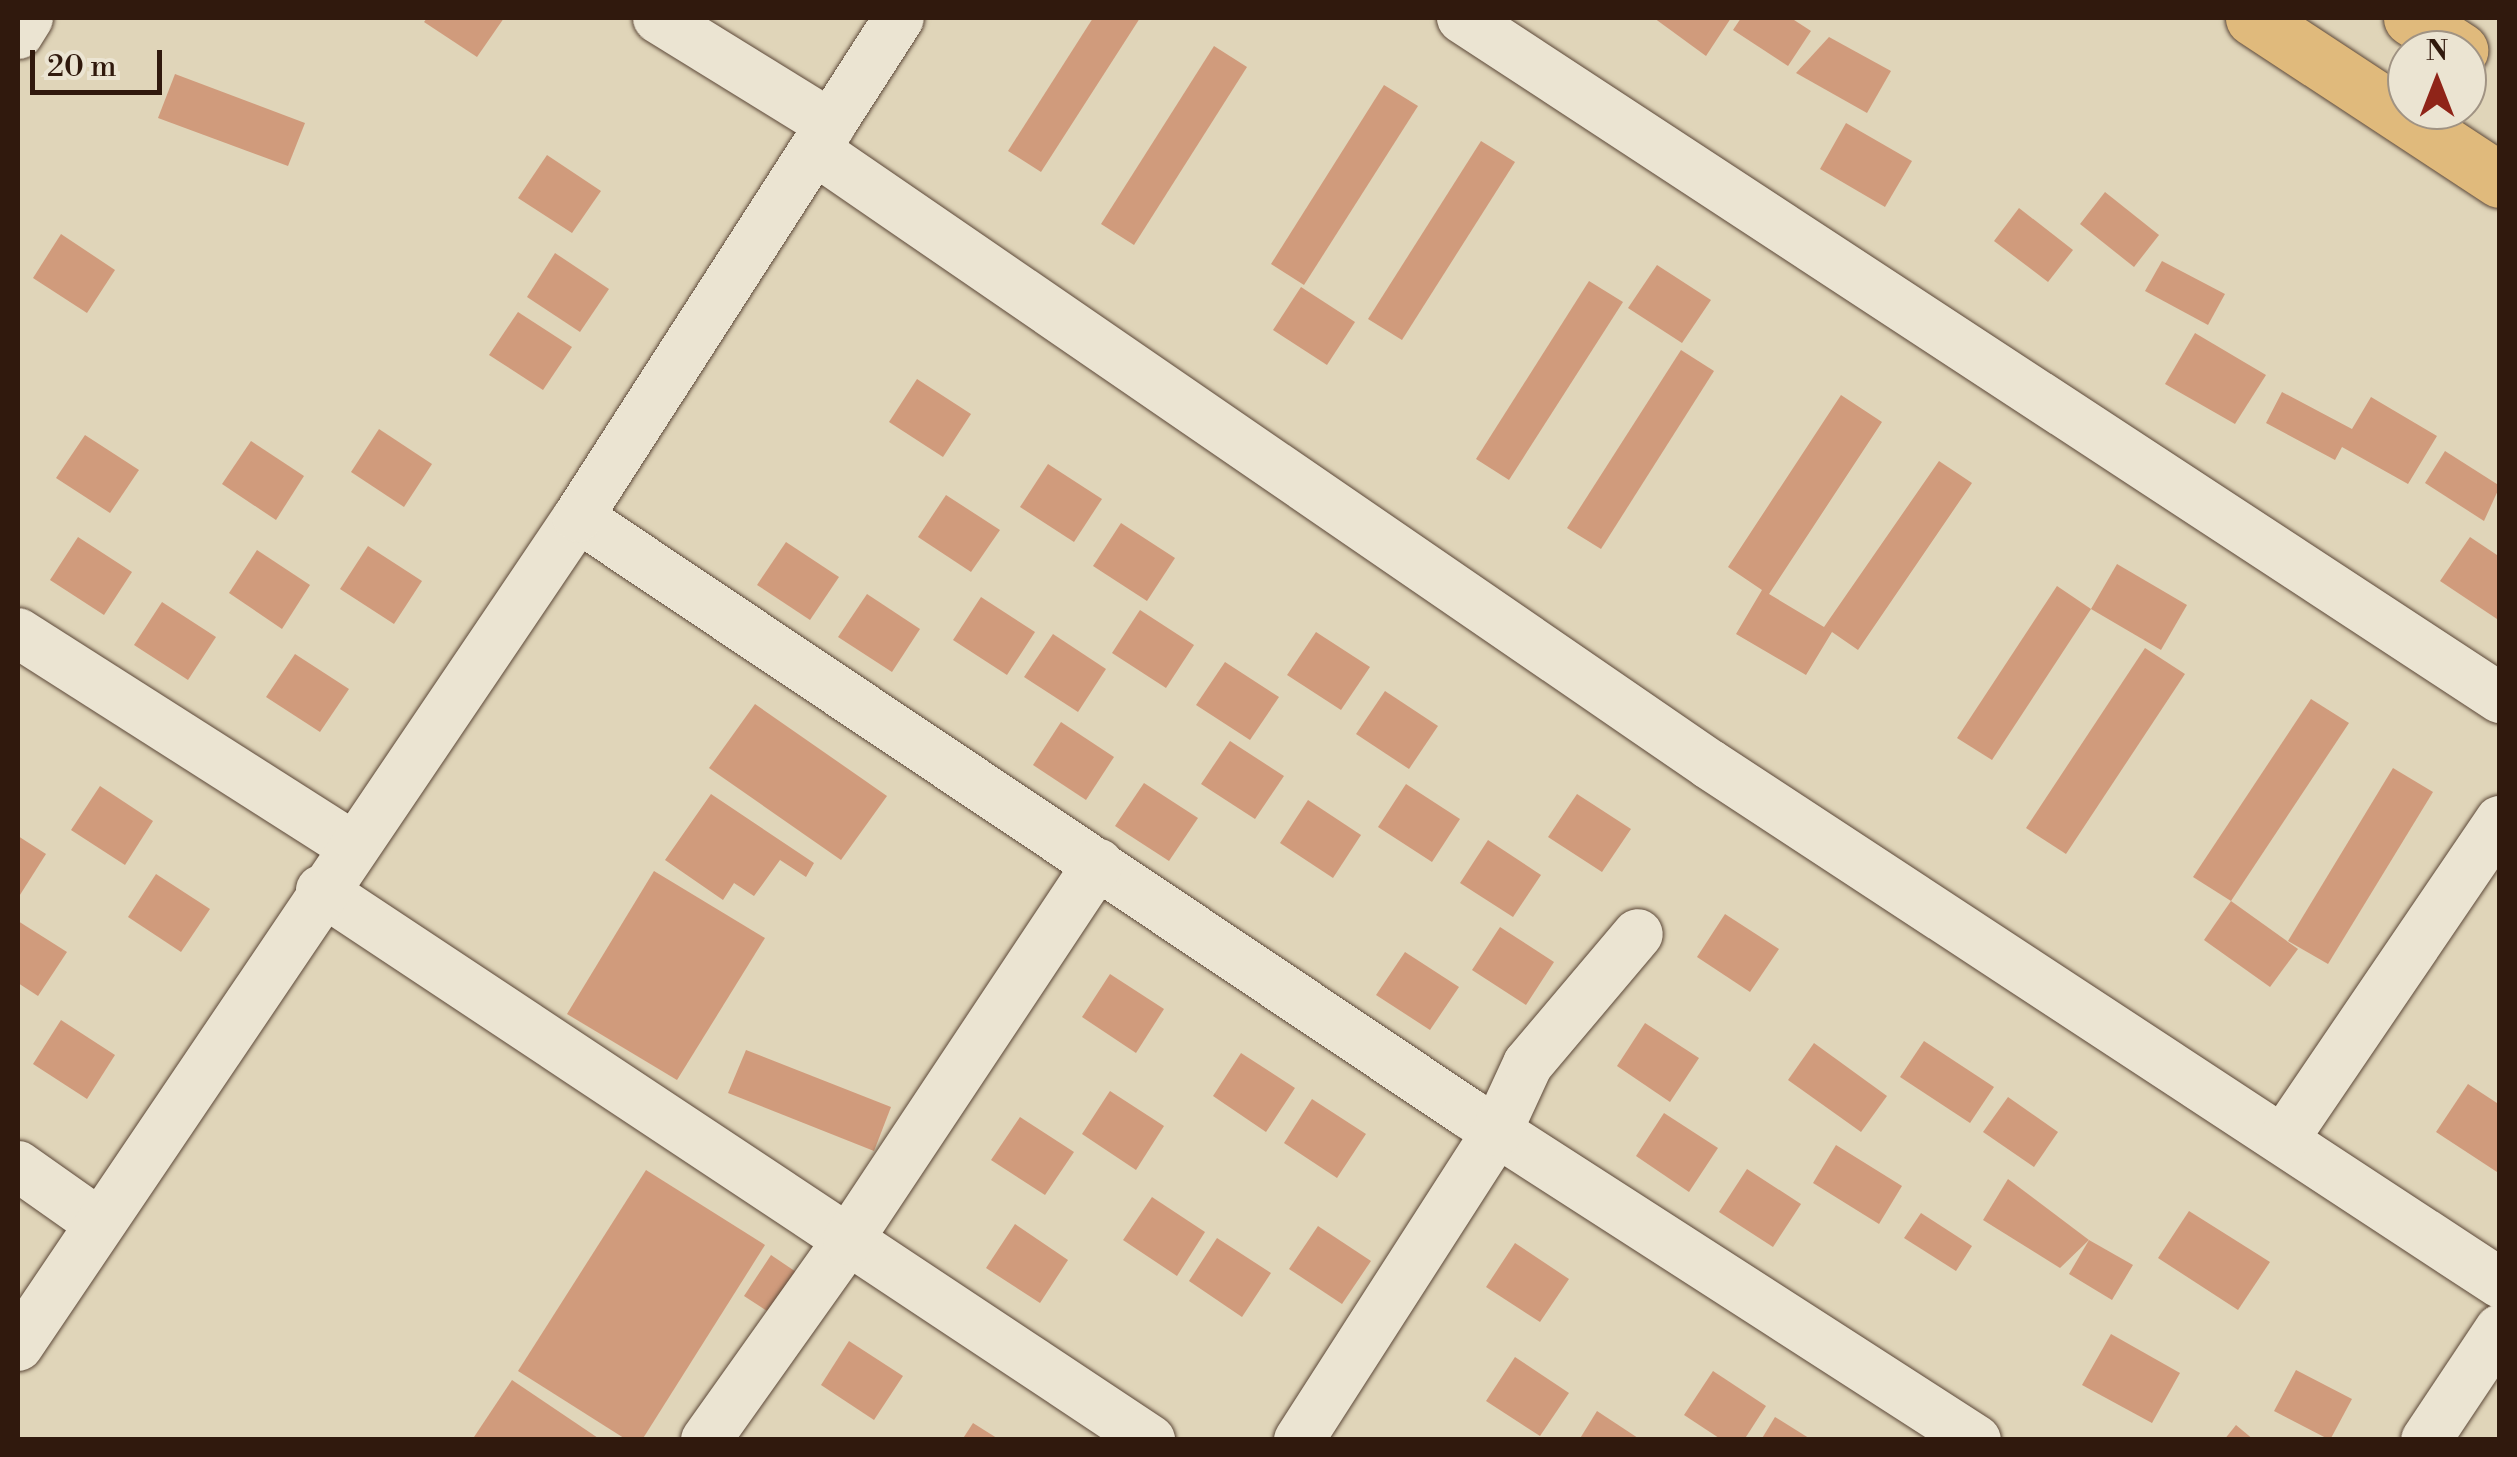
<!DOCTYPE html>
<style>
body{margin:0}
#map{position:relative;width:2517px;height:1457px;overflow:hidden;background:#e0d5b9;font-family:"Libre Bodoni",serif}
div>[style]{position:absolute}
.building>*{inset:0;background:#d09b7c}
.roads{filter:drop-shadow(0 0 2px #5c4838) drop-shadow(0 0 2px #5c4838)}
.minor>*{height:50px;margin:-25px;padding:0 25px;transform-origin:25px;border-radius:25px;background:#ebe4d2}
.primary>*{height:55px;margin:-27.5px;padding:0 27.5px;transform-origin:27.5px;border-radius:27.5px;background:#e0ba7c}
span{translate:-50% -50%;white-space:nowrap;text-align:center;line-height:1.15;-webkit-text-stroke:9px #ebe4d2;paint-order:stroke}
.frame{position:absolute;inset:0;border:20px solid #30190d;pointer-events:none}
.north{position:absolute;left:2387px;top:30px;width:100px;height:100px;box-sizing:border-box;background:#ebe4d2;border:2px solid #a09383;border-radius:50%;rotate:0deg;font-size:28px;font-weight:700;line-height:40px;text-align:center;color:#30190d}
.north::after{content:'';display:block;margin:auto;width:35px;height:45px;background:#8f2418;clip-path:polygon(50% 0,100% 100%,50% 72%,0 100%)}
.scale{position:absolute;left:30px;top:50px;width:132px;height:45px;box-sizing:border-box;border:5px solid #30190d;border-top:0;padding-left:12px;font-size:30px;line-height:35px;white-space:nowrap;color:#30190d;-webkit-text-stroke:8px #ebe4d2;paint-order:stroke}
</style>
<div id="map">
<div class="building">
<div style="clip-path:polygon(427px 18px,504px 18px,477px 57px,424px 22px)"></div>
<div style="clip-path:polygon(1093px 18px,1140px 18px,1041px 172px,1008px 151px)"></div>
<div style="clip-path:polygon(1654px 18px,1731px 18px,1706px 56px)"></div>
<div style="clip-path:polygon(1741px 18px,1791px 18px,1811px 31px,1788px 66px,1733px 30px)"></div>
<div style="clip-path:polygon(1829px 37px,1891px 71px,1867px 113px,1796px 73px)"></div>
<div style="clip-path:polygon(1214px 46px,1247px 67px,1134px 245px,1101px 224px)"></div>
<div style="clip-path:polygon(175px 74px,305px 123px,288px 166px,158px 118px)"></div>
<div style="clip-path:polygon(1384px 85px,1418px 106px,1304px 285px,1271px 264px)"></div>
<div style="clip-path:polygon(1846px 123px,1912px 161px,1885px 207px,1820px 169px)"></div>
<div style="clip-path:polygon(1481px 141px,1515px 162px,1402px 340px,1368px 319px)"></div>
<div style="clip-path:polygon(547px 155px,601px 191px,572px 233px,518px 198px)"></div>
<div style="clip-path:polygon(2105px 192px,2159px 235px,2134px 267px,2080px 224px)"></div>
<div style="clip-path:polygon(2019px 208px,2073px 250px,2048px 282px,1994px 241px)"></div>
<div style="clip-path:polygon(61px 234px,115px 270px,87px 313px,33px 278px)"></div>
<div style="clip-path:polygon(555px 253px,609px 289px,580px 332px,527px 297px)"></div>
<div style="clip-path:polygon(2162px 261px,2225px 294px,2208px 325px,2145px 291px)"></div>
<div style="clip-path:polygon(1657px 265px,1711px 300px,1682px 343px,1628px 308px)"></div>
<div style="clip-path:polygon(1589px 281px,1623px 302px,1509px 480px,1476px 459px)"></div>
<div style="clip-path:polygon(1301px 287px,1355px 322px,1327px 365px,1273px 330px)"></div>
<div style="clip-path:polygon(518px 312px,572px 347px,543px 390px,489px 355px)"></div>
<div style="clip-path:polygon(2195px 333px,2266px 375px,2235px 424px,2165px 384px)"></div>
<div style="clip-path:polygon(1681px 350px,1714px 371px,1601px 549px,1567px 528px)"></div>
<div style="clip-path:polygon(917px 379px,971px 414px,943px 457px,889px 422px)"></div>
<div style="clip-path:polygon(2282px 392px,2352px 429px,2371px 397px,2437px 436px,2408px 484px,2342px 447px,2335px 460px,2266px 423px)"></div>
<div style="clip-path:polygon(1841px 395px,1882px 422px,1769px 594px,1824px 627px,1939px 461px,1972px 483px,1858px 650px,1832px 632px,1806px 675px,1736px 634px,1762px 590px,1728px 567px)"></div>
<div style="clip-path:polygon(379px 429px,432px 464px,404px 507px,351px 472px)"></div>
<div style="clip-path:polygon(85px 435px,139px 470px,110px 513px,56px 478px)"></div>
<div style="clip-path:polygon(251px 441px,304px 476px,276px 520px,222px 484px)"></div>
<div style="clip-path:polygon(2445px 451px,2500px 486px,2484px 521px,2425px 483px)"></div>
<div style="clip-path:polygon(1048px 464px,1102px 499px,1074px 542px,1020px 507px)"></div>
<div style="clip-path:polygon(946px 495px,1000px 530px,971px 572px,918px 537px)"></div>
<div style="clip-path:polygon(1121px 523px,1175px 558px,1147px 601px,1093px 566px)"></div>
<div style="clip-path:polygon(78px 537px,132px 572px,104px 615px,50px 580px)"></div>
<div style="clip-path:polygon(2470px 537px,2500px 557px,2500px 621px,2440px 581px)"></div>
<div style="clip-path:polygon(786px 542px,839px 577px,810px 620px,757px 585px)"></div>
<div style="clip-path:polygon(368px 546px,422px 581px,394px 624px,340px 589px)"></div>
<div style="clip-path:polygon(257px 550px,310px 585px,282px 629px,229px 593px)"></div>
<div style="clip-path:polygon(2117px 564px,2187px 605px,2161px 650px,2091px 609px)"></div>
<div style="clip-path:polygon(2057px 586px,2091px 609px,1992px 760px,1957px 738px)"></div>
<div style="clip-path:polygon(867px 594px,920px 629px,892px 672px,838px 637px)"></div>
<div style="clip-path:polygon(981px 597px,1035px 632px,1007px 675px,953px 640px)"></div>
<div style="clip-path:polygon(162px 602px,216px 637px,188px 680px,134px 645px)"></div>
<div style="clip-path:polygon(1140px 610px,1194px 645px,1166px 688px,1112px 653px)"></div>
<div style="clip-path:polygon(1316px 632px,1370px 667px,1341px 710px,1287px 675px)"></div>
<div style="clip-path:polygon(1053px 634px,1106px 669px,1078px 712px,1024px 677px)"></div>
<div style="clip-path:polygon(2145px 648px,2185px 674px,2066px 854px,2026px 828px)"></div>
<div style="clip-path:polygon(295px 654px,349px 689px,320px 732px,266px 697px)"></div>
<div style="clip-path:polygon(1225px 662px,1279px 697px,1250px 740px,1196px 705px)"></div>
<div style="clip-path:polygon(1385px 691px,1438px 726px,1409px 769px,1356px 734px)"></div>
<div style="clip-path:polygon(2311px 699px,2349px 723px,2231px 901px,2193px 877px)"></div>
<div style="clip-path:polygon(755px 704px,887px 796px,841px 860px,709px 768px)"></div>
<div style="clip-path:polygon(1061px 722px,1114px 757px,1086px 800px,1033px 765px)"></div>
<div style="clip-path:polygon(1230px 741px,1284px 776px,1255px 819px,1201px 784px)"></div>
<div style="clip-path:polygon(2393px 768px,2433px 792px,2328px 964px,2288px 941px)"></div>
<div style="clip-path:polygon(1144px 783px,1198px 818px,1169px 861px,1115px 826px)"></div>
<div style="clip-path:polygon(1406px 784px,1460px 819px,1432px 862px,1378px 827px)"></div>
<div style="clip-path:polygon(100px 786px,153px 821px,125px 865px,71px 830px)"></div>
<div style="clip-path:polygon(711px 794px,814px 863px,806px 877px,780px 860px,754px 896px,734px 883px,723px 900px,665px 860px)"></div>
<div style="clip-path:polygon(1577px 794px,1631px 829px,1602px 872px,1548px 837px)"></div>
<div style="clip-path:polygon(1308px 800px,1361px 835px,1333px 878px,1280px 843px)"></div>
<div style="clip-path:polygon(18px 836px,46px 854px,18px 898px)"></div>
<div style="clip-path:polygon(1488px 840px,1541px 875px,1513px 917px,1460px 883px)"></div>
<div style="clip-path:polygon(654px 871px,765px 938px,677px 1080px,567px 1014px)"></div>
<div style="clip-path:polygon(156px 874px,210px 909px,181px 952px,128px 917px)"></div>
<div style="clip-path:polygon(2231px 901px,2298px 949px,2270px 987px,2204px 940px)"></div>
<div style="clip-path:polygon(1725px 914px,1779px 949px,1750px 992px,1697px 957px)"></div>
<div style="clip-path:polygon(18px 921px,67px 952px,38px 996px,18px 983px)"></div>
<div style="clip-path:polygon(1500px 927px,1554px 962px,1526px 1005px,1472px 970px)"></div>
<div style="clip-path:polygon(1405px 952px,1459px 987px,1430px 1030px,1376px 995px)"></div>
<div style="clip-path:polygon(1110px 974px,1164px 1009px,1136px 1053px,1082px 1017px)"></div>
<div style="clip-path:polygon(61px 1020px,115px 1055px,87px 1099px,33px 1064px)"></div>
<div style="clip-path:polygon(1645px 1023px,1699px 1058px,1670px 1102px,1617px 1066px)"></div>
<div style="clip-path:polygon(1924px 1041px,1994px 1087px,1970px 1123px,1900px 1077px)"></div>
<div style="clip-path:polygon(1814px 1043px,1887px 1096px,1861px 1132px,1788px 1080px)"></div>
<div style="clip-path:polygon(746px 1050px,891px 1107px,874px 1151px,728px 1093px)"></div>
<div style="clip-path:polygon(1241px 1053px,1295px 1088px,1266px 1132px,1213px 1096px)"></div>
<div style="clip-path:polygon(2468px 1084px,2500px 1105px,2497px 1172px,2436px 1132px)"></div>
<div style="clip-path:polygon(1110px 1091px,1164px 1126px,1136px 1170px,1082px 1134px)"></div>
<div style="clip-path:polygon(2008px 1097px,2058px 1132px,2034px 1167px,1983px 1132px)"></div>
<div style="clip-path:polygon(1312px 1099px,1366px 1134px,1337px 1178px,1284px 1143px)"></div>
<div style="clip-path:polygon(1664px 1113px,1718px 1148px,1689px 1192px,1636px 1156px)"></div>
<div style="clip-path:polygon(1020px 1117px,1074px 1152px,1045px 1195px,991px 1160px)"></div>
<div style="clip-path:polygon(1836px 1145px,1902px 1186px,1879px 1224px,1813px 1183px)"></div>
<div style="clip-path:polygon(1747px 1169px,1801px 1204px,1773px 1247px,1719px 1212px)"></div>
<div style="clip-path:polygon(646px 1170px,765px 1245px,642px 1440px,627px 1440px,518px 1371px)"></div>
<div style="clip-path:polygon(2008px 1179px,2089px 1240px,2060px 1268px,1983px 1220px)"></div>
<div style="clip-path:polygon(1152px 1197px,1205px 1232px,1177px 1276px,1123px 1240px)"></div>
<div style="clip-path:polygon(2189px 1211px,2270px 1262px,2238px 1310px,2158px 1258px)"></div>
<div style="clip-path:polygon(1921px 1213px,1972px 1246px,1956px 1271px,1904px 1238px)"></div>
<div style="clip-path:polygon(1015px 1224px,1068px 1260px,1040px 1303px,986px 1268px)"></div>
<div style="clip-path:polygon(1318px 1226px,1371px 1261px,1342px 1304px,1289px 1269px)"></div>
<div style="clip-path:polygon(1217px 1238px,1271px 1273px,1242px 1317px,1189px 1281px)"></div>
<div style="clip-path:polygon(2089px 1240px,2133px 1265px,2112px 1300px,2069px 1274px)"></div>
<div style="clip-path:polygon(1515px 1243px,1569px 1279px,1540px 1322px,1486px 1287px)"></div>
<div style="clip-path:polygon(771px 1255px,808px 1280px,781px 1320px,744px 1296px)"></div>
<div style="clip-path:polygon(2111px 1334px,2180px 1373px,2152px 1423px,2082px 1385px)"></div>
<div style="clip-path:polygon(849px 1341px,903px 1376px,874px 1420px,821px 1385px)"></div>
<div style="clip-path:polygon(1515px 1357px,1569px 1393px,1540px 1436px,1486px 1401px)"></div>
<div style="clip-path:polygon(2296px 1370px,2352px 1399px,2330px 1440px,2274px 1411px)"></div>
<div style="clip-path:polygon(1713px 1371px,1766px 1406px,1744px 1440px,1722px 1440px,1684px 1415px)"></div>
<div style="clip-path:polygon(512px 1380px,601px 1440px,472px 1440px)"></div>
<div style="clip-path:polygon(1597px 1411px,1641px 1440px,1579px 1440px)"></div>
<div style="clip-path:polygon(1775px 1417px,1812px 1440px,1761px 1440px)"></div>
<div style="clip-path:polygon(973px 1423px,1000px 1440px,962px 1440px)"></div>
<div style="clip-path:polygon(2236px 1425px,2254px 1440px,2224px 1440px)"></div>
</div>
<div class="roads">
<div class="minor">
<div style="left:658px;top:18px;width:203px;rotate:31.7deg"></div>
<div style="left:1462px;top:18px;width:1241px;rotate:33.23deg"></div>
<div style="left:18px;top:34px;width:19px;rotate:-58deg"></div>
<div style="left:815px;top:150px;width:1085px;rotate:34.48deg"></div>
<div style="left:1709px;top:764px;width:946px;rotate:33.27deg"></div>
<div style="left:578px;top:517px;width:1071px;rotate:33.81deg"></div>
<div style="left:1468px;top:1113px;width:604px;rotate:32.77deg"></div>
<div style="left:18px;top:633px;width:395px;rotate:32.5deg"></div>
<div style="left:321px;top:890px;width:995px;rotate:33.56deg"></div>
<div style="left:2283px;top:1140px;width:386px;rotate:-55.8deg"></div>
<div style="left:18px;top:1166px;width:95px;rotate:35.2deg"></div>
<div style="left:18px;top:1346px;width:1000px;rotate:-55.96deg"></div>
<div style="left:578px;top:517px;width:593px;rotate:-57.25deg"></div>
<div style="left:706px;top:1440px;width:245px;rotate:-54.6deg"></div>
<div style="left:848px;top:1240px;width:452px;rotate:-56.4deg"></div>
<div style="left:1299px;top:1440px;width:367px;rotate:-57.3deg"></div>
<div style="left:1497px;top:1131px;width:74px;rotate:-65.2deg"></div>
<div style="left:1528px;top:1064px;width:170px;rotate:-49.8deg"></div>
<div style="left:2426px;top:1440px;width:133px;rotate:-56.3deg"></div>
</div>
<div class="primary">
<div style="left:2253px;top:18px;width:295px;rotate:33.3deg"></div>
<div style="left:2411px;top:18px;width:59px;rotate:33.1deg"></div>
</div>
</div>
<div class="frame"></div>
<div class="north">N</div>
<div class="scale">20 m</div>
</div>
